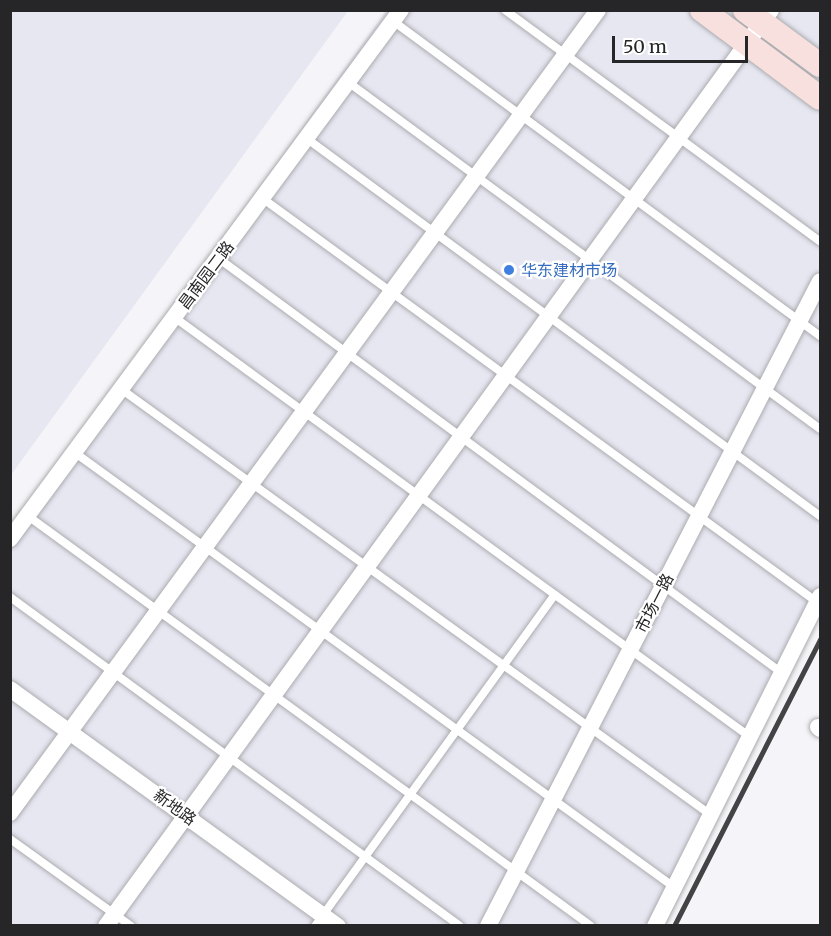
<!DOCTYPE html>
<meta charset="utf-8">
<style>
body{margin:0}
#map{position:relative;width:831px;height:936px;overflow:hidden;background:#f5f5f9;font-family:Merriweather,"Noto Sans SC",serif}
div>[style]{position:absolute}
.built>*{inset:0;background:#e7e7f2}
.roads{filter:drop-shadow(0 0 2px #ababaf) drop-shadow(0 0 2px #ababaf)}
.lane>*{height:8px;margin:-4px;padding:0 4px;transform-origin:4px;border-radius:4px;background:#fff}
.street>*{height:16px;margin:-8px;padding:0 8px;transform-origin:8px;border-radius:8px;background:#fff}
.secondary>*{height:24px;margin:-12px;padding:0 12px;transform-origin:12px;border-radius:12px;background:#f8e0de}
.rail>*{height:4.5px;margin:-2.25px;padding:0 2.25px;transform-origin:2.25px;border-radius:2.25px;background:#434345}
.dots>*{width:16px;height:16px;translate:-50% -50%;box-sizing:border-box;border:3px solid #fff;border-radius:50%}
span{translate:-50% -50%;white-space:nowrap;text-align:center;line-height:1.15;-webkit-text-stroke:4.5px #fff;paint-order:stroke}
.shop-label{font-size:16px;color:#366cbe}
.left{translate:0 -50%;text-align:left}
.street-label{font-size:16px;color:#262628}
.frame{position:absolute;inset:0;border:12px solid #262628;pointer-events:none}
.scale{position:absolute;left:612px;top:36px;width:136px;height:27px;box-sizing:border-box;border:3px solid #262628;border-top:0;padding-left:8px;font-size:18px;line-height:21px;white-space:nowrap;color:#262628;-webkit-text-stroke:4px #fff;paint-order:stroke}
</style>
<div id="map">
<div class="built">
<div style="clip-path:polygon(11px 10px,348px 11px,11px 475px,10px 11px)"></div>
<div style="clip-path:polygon(386px 11px,820px 11px,820px 611px,663px 925px,11px 926px,11px 530px)"></div>
</div>
<div class="roads">
<div class="lane">
<div style="left:505px;top:10px;width:391px;rotate:36.3deg"></div>
<div style="left:393px;top:21px;width:531px;rotate:36.42deg"></div>
<div style="left:348px;top:82px;width:586px;rotate:36.32deg"></div>
<div style="left:306px;top:138px;width:638px;rotate:36.33deg"></div>
<div style="left:262px;top:198px;width:686px;rotate:36.05deg"></div>
<div style="left:218px;top:258px;width:700px;rotate:36.35deg"></div>
<div style="left:174px;top:317px;width:713px;rotate:36.1deg"></div>
<div style="left:121px;top:389px;width:728px;rotate:35.83deg"></div>
<div style="left:74px;top:452px;width:741px;rotate:35.94deg"></div>
<div style="left:28px;top:516px;width:696px;rotate:36.06deg"></div>
<div style="left:10px;top:597px;width:557px;rotate:36.17deg"></div>
<div style="left:10px;top:839px;width:149px;rotate:35.7deg"></div>
<div style="left:315px;top:926px;width:409px;rotate:-54.1deg"></div>
</div>
<div class="street">
<div style="left:10px;top:539px;width:658px;rotate:-53.53deg"></div>
<div style="left:10px;top:689px;width:405px;rotate:35.9deg"></div>
<div style="left:818px;top:727px;width:3px;rotate:45deg"></div>
<div style="left:10px;top:813px;width:995px;rotate:-53.79deg"></div>
<div style="left:106px;top:926px;width:1132px;rotate:-54.02deg"></div>
<div style="left:488px;top:926px;width:725px;rotate:-62.76deg"></div>
<div style="left:655px;top:926px;width:369px;rotate:-63.4deg"></div>
</div>
<div class="secondary">
<div style="left:702px;top:10px;width:147px;rotate:36.7deg"></div>
<div style="left:745px;top:10px;width:93px;rotate:36.3deg"></div>
</div>
</div>
<div class="rail">
<div style="left:674px;top:926px;width:322px;rotate:-63deg"></div>
</div>
<div class="dots">
<div style="left:509px;top:270px;background:#3f7fe0"></div>
</div>
<div class="shop-label">
<span class="left" style="left:521px;top:270px">华东建材市场</span>
</div>
<div class="street-label">
<span style="left:206px;top:275px;rotate:-53deg">昌南园二路</span>
<span style="left:654px;top:603px;rotate:-63deg">市场一路</span>
<span style="left:175px;top:807px;rotate:36deg">新地路</span>
</div>
<div class="frame"></div>
<div class="scale">50 m</div>
</div>
